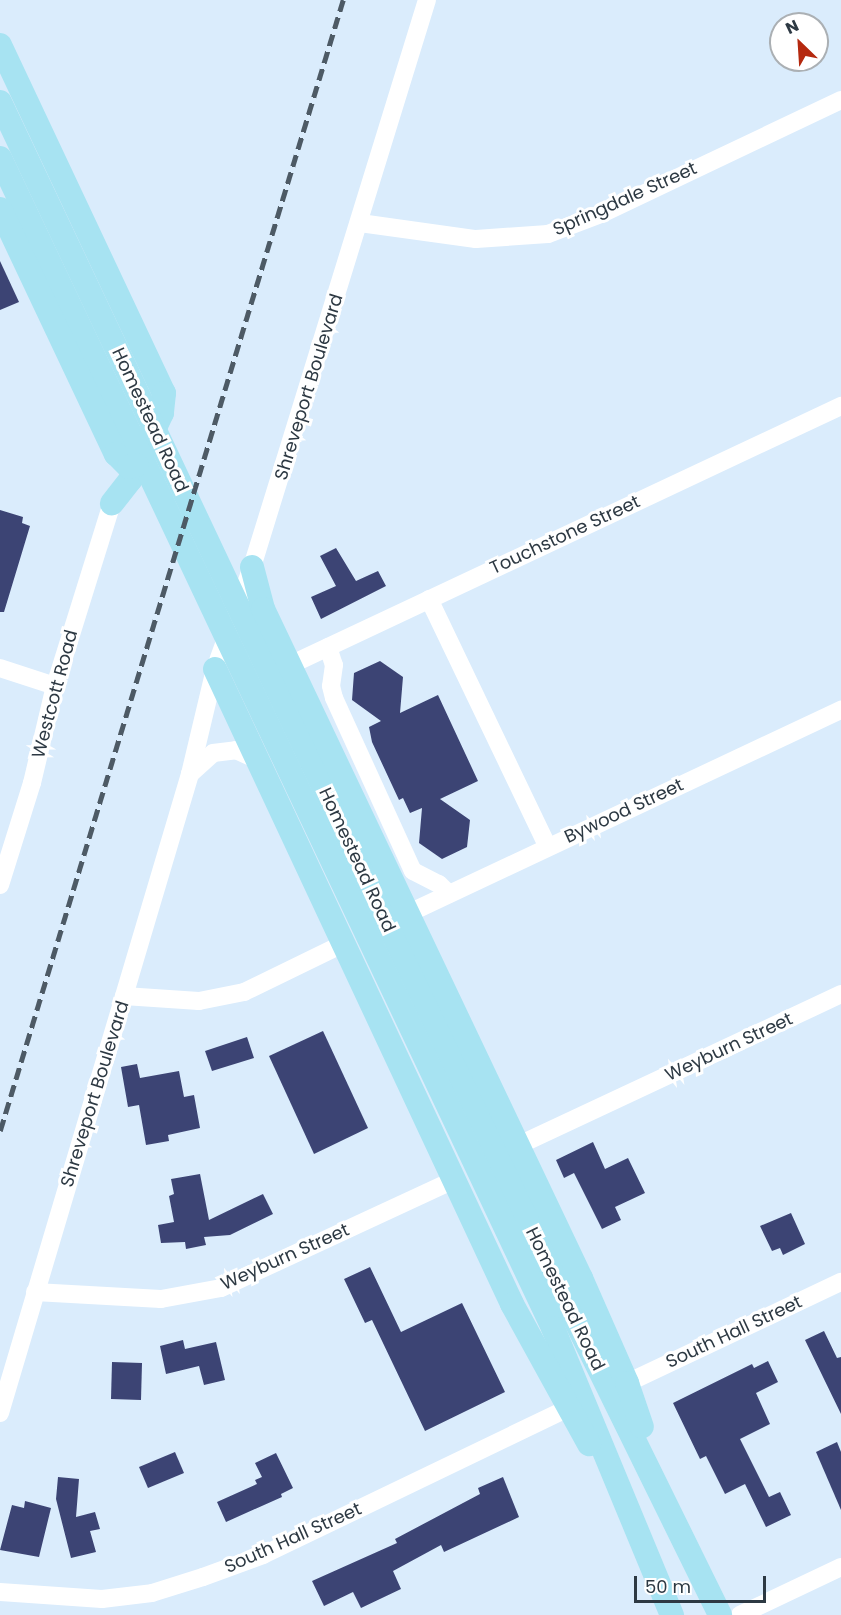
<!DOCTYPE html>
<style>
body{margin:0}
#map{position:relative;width:841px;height:1615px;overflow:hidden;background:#daecfc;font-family:Poppins,sans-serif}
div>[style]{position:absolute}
.building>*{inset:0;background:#3c4474}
.minor>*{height:18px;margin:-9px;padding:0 9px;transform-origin:9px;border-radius:9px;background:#fff}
.major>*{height:24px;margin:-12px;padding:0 12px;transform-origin:12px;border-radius:12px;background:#a7e3f2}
.rail>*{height:4.5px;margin-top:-2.25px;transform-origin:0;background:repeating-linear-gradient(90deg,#4d5a65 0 12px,transparent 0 18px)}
span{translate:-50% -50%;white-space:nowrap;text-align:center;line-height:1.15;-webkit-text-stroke:6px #fff;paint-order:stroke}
.street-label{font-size:18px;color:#2d3943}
.north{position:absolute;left:769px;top:12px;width:60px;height:60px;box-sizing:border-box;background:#fff;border:2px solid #abb0b4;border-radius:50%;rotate:335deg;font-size:16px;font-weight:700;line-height:24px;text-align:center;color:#2d3943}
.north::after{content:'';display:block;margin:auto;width:21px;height:27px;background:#b5290f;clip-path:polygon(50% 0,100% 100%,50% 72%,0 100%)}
.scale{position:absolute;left:634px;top:1576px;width:132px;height:27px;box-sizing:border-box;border:3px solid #2d3943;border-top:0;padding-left:8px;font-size:18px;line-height:21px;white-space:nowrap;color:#2d3943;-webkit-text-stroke:4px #fff;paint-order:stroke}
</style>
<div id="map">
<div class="building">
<div style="clip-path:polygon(0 261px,19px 302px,0 310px)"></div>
<div style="clip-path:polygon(0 510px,23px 517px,22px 523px,30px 526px,4px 612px,0 612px)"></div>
<div style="clip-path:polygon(336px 548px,356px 581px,378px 571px,386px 586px,321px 619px,311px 597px,336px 586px,320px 556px)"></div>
<div style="clip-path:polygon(380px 661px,403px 677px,400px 713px,438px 695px,478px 781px,440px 799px,470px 820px,467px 847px,442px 859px,419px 843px,422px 808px,410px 813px,403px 798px,399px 800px,372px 742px,369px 727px,381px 721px,352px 700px,354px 673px)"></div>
<div style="clip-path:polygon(323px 1031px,368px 1128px,314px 1154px,269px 1056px)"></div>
<div style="clip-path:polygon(247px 1037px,254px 1058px,212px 1071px,205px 1051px)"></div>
<div style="clip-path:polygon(137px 1064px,140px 1078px,179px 1071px,184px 1097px,194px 1095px,200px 1128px,168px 1135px,169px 1141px,146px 1145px,139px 1105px,128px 1107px,121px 1067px)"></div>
<div style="clip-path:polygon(593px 1142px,605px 1169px,628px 1158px,645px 1193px,615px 1207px,621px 1220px,602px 1229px,574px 1173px,564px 1178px,556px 1160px)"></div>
<div style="clip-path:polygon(200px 1174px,209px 1220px,263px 1194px,273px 1214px,230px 1235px,204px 1237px,206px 1245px,186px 1249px,185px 1242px,161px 1243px,158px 1225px,174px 1222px,169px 1196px,174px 1194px,171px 1179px)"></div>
<div style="clip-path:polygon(791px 1213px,805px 1244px,783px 1255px,780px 1248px,772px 1251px,760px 1226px)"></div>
<div style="clip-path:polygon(370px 1267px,401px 1332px,462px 1303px,505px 1392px,425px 1431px,372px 1320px,365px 1323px,344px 1279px)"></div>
<div style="clip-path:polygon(824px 1331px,837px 1358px,841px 1357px,841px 1414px,805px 1340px)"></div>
<div style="clip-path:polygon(183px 1340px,185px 1349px,216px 1342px,225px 1380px,204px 1385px,199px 1366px,166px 1374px,160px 1346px)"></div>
<div style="clip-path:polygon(768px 1361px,778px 1382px,756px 1393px,770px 1424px,740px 1439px,769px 1497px,780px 1492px,791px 1515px,766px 1527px,745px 1484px,725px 1494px,706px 1456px,700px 1459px,673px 1403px,752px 1364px,754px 1368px)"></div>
<div style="clip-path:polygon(112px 1362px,142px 1363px,141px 1400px,111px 1399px)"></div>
<div style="clip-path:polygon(837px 1442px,841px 1452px,841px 1510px,816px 1452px)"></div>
<div style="clip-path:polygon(175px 1452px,184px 1473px,148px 1488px,139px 1467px)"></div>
<div style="clip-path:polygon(276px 1453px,293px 1488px,281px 1494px,282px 1497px,226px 1522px,217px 1502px,257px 1484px,255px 1480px,262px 1477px,255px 1463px)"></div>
<div style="clip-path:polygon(58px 1477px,79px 1479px,76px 1517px,95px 1512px,100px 1529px,90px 1531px,96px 1552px,71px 1558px,56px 1499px)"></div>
<div style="clip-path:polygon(503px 1477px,519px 1517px,444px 1552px,441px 1545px,393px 1571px,401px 1589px,361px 1608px,353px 1592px,324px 1606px,312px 1581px,397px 1543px,395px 1539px,480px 1494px,478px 1488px)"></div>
<div style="clip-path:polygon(25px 1501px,51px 1508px,39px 1557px,0 1550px,12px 1505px,24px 1508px)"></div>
</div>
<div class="minor">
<div style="left:360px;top:223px;width:117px;rotate:7.9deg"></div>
<div style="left:476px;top:239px;width:72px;rotate:-4deg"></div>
<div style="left:548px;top:234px;width:57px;rotate:-20.7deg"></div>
<div style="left:601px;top:214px;width:266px;rotate:-25.4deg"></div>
<div style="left:429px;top:599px;width:275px;rotate:64.4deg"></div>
<div style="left:328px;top:647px;width:19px;rotate:72deg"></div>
<div style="left:334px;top:665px;width:21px;rotate:98deg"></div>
<div style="left:331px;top:686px;width:12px;rotate:76deg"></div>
<div style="left:334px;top:698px;width:190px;rotate:65.5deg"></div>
<div style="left:413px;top:871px;width:29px;rotate:27deg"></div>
<div style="left:439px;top:884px;width:14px;rotate:45deg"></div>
<div style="left:290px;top:665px;width:609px;rotate:-25.18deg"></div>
<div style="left:0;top:668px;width:58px;rotate:18.1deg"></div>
<div style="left:190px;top:774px;width:31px;rotate:-42deg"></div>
<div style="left:213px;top:753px;width:23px;rotate:-7deg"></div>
<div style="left:236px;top:750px;width:21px;rotate:25deg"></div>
<div style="left:0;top:885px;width:107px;rotate:-72.6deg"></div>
<div style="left:32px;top:783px;width:100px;rotate:-76.7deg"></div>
<div style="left:55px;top:686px;width:192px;rotate:-72.7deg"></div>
<div style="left:407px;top:914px;width:480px;rotate:-25.2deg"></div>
<div style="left:124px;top:996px;width:75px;rotate:3.8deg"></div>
<div style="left:199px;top:1001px;width:46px;rotate:-11.3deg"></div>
<div style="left:244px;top:992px;width:110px;rotate:-25.9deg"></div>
<div style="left:519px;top:1145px;width:356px;rotate:-25.1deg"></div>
<div style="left:35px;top:1292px;width:126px;rotate:3.2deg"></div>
<div style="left:161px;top:1299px;width:61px;rotate:-10.4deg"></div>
<div style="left:221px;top:1288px;width:257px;rotate:-24.9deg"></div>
<div style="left:627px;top:1383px;width:237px;rotate:-25.3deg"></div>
<div style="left:0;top:1413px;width:667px;rotate:-73.44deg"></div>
<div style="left:190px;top:774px;width:108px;rotate:-76.6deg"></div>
<div style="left:215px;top:669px;width:109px;rotate:-70.1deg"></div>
<div style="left:252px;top:567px;width:593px;rotate:-72.85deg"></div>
<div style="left:0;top:1592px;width:102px;rotate:3.9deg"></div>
<div style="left:102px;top:1599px;width:50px;rotate:-6.8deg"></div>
<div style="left:152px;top:1593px;width:53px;rotate:-17.4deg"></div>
<div style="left:203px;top:1577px;width:64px;rotate:-20.1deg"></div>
<div style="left:263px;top:1555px;width:339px;rotate:-25.7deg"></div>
<div style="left:740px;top:1615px;width:112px;rotate:-25.4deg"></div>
</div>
<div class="major">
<div style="left:0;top:45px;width:385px;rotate:64.8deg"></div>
<div style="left:164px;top:393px;width:20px;rotate:96deg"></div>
<div style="left:162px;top:413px;width:73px;rotate:115.2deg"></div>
<div style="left:131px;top:479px;width:31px;rotate:128deg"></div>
<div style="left:0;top:102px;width:1345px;rotate:64.73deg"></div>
<div style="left:574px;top:1318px;width:331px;rotate:63.8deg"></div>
<div style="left:0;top:158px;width:1294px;rotate:64.7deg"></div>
<div style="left:553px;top:1328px;width:311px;rotate:67.5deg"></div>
<div style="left:0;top:209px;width:271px;rotate:64.7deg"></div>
<div style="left:116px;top:454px;width:18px;rotate:45deg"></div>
<div style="left:129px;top:467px;width:8px;rotate:-14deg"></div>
<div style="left:252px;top:567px;width:43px;rotate:75.3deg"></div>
<div style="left:263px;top:609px;width:741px;rotate:64.58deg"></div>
<div style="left:581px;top:1278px;width:115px;rotate:66.3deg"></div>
<div style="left:627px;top:1383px;width:46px;rotate:71.2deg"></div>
<div style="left:215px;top:669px;width:701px;rotate:64.93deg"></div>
<div style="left:512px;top:1304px;width:160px;rotate:61.2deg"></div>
</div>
<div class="rail">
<div style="left:0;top:1131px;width:1182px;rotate:-73.13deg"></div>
</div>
<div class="street-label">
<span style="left:625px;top:199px;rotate:-24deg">Springdale Street</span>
<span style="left:309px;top:387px;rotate:-73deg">Shreveport Boulevard</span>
<span style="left:150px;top:420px;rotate:65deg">Homestead Road</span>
<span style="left:565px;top:535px;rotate:-25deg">Touchstone Street</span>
<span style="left:55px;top:694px;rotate:-75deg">Westcott Road</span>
<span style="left:624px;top:811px;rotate:-25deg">Bywood Street</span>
<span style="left:357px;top:860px;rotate:65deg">Homestead Road</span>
<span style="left:729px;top:1047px;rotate:-25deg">Weyburn Street</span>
<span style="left:95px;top:1094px;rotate:-73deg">Shreveport Boulevard</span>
<span style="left:285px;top:1257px;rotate:-24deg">Weyburn Street</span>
<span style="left:565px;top:1299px;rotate:64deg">Homestead Road</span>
<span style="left:734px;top:1332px;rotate:-25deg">South Hall Street</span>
<span style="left:293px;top:1538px;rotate:-24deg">South Hall Street</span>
</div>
<div class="north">N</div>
<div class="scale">50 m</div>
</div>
